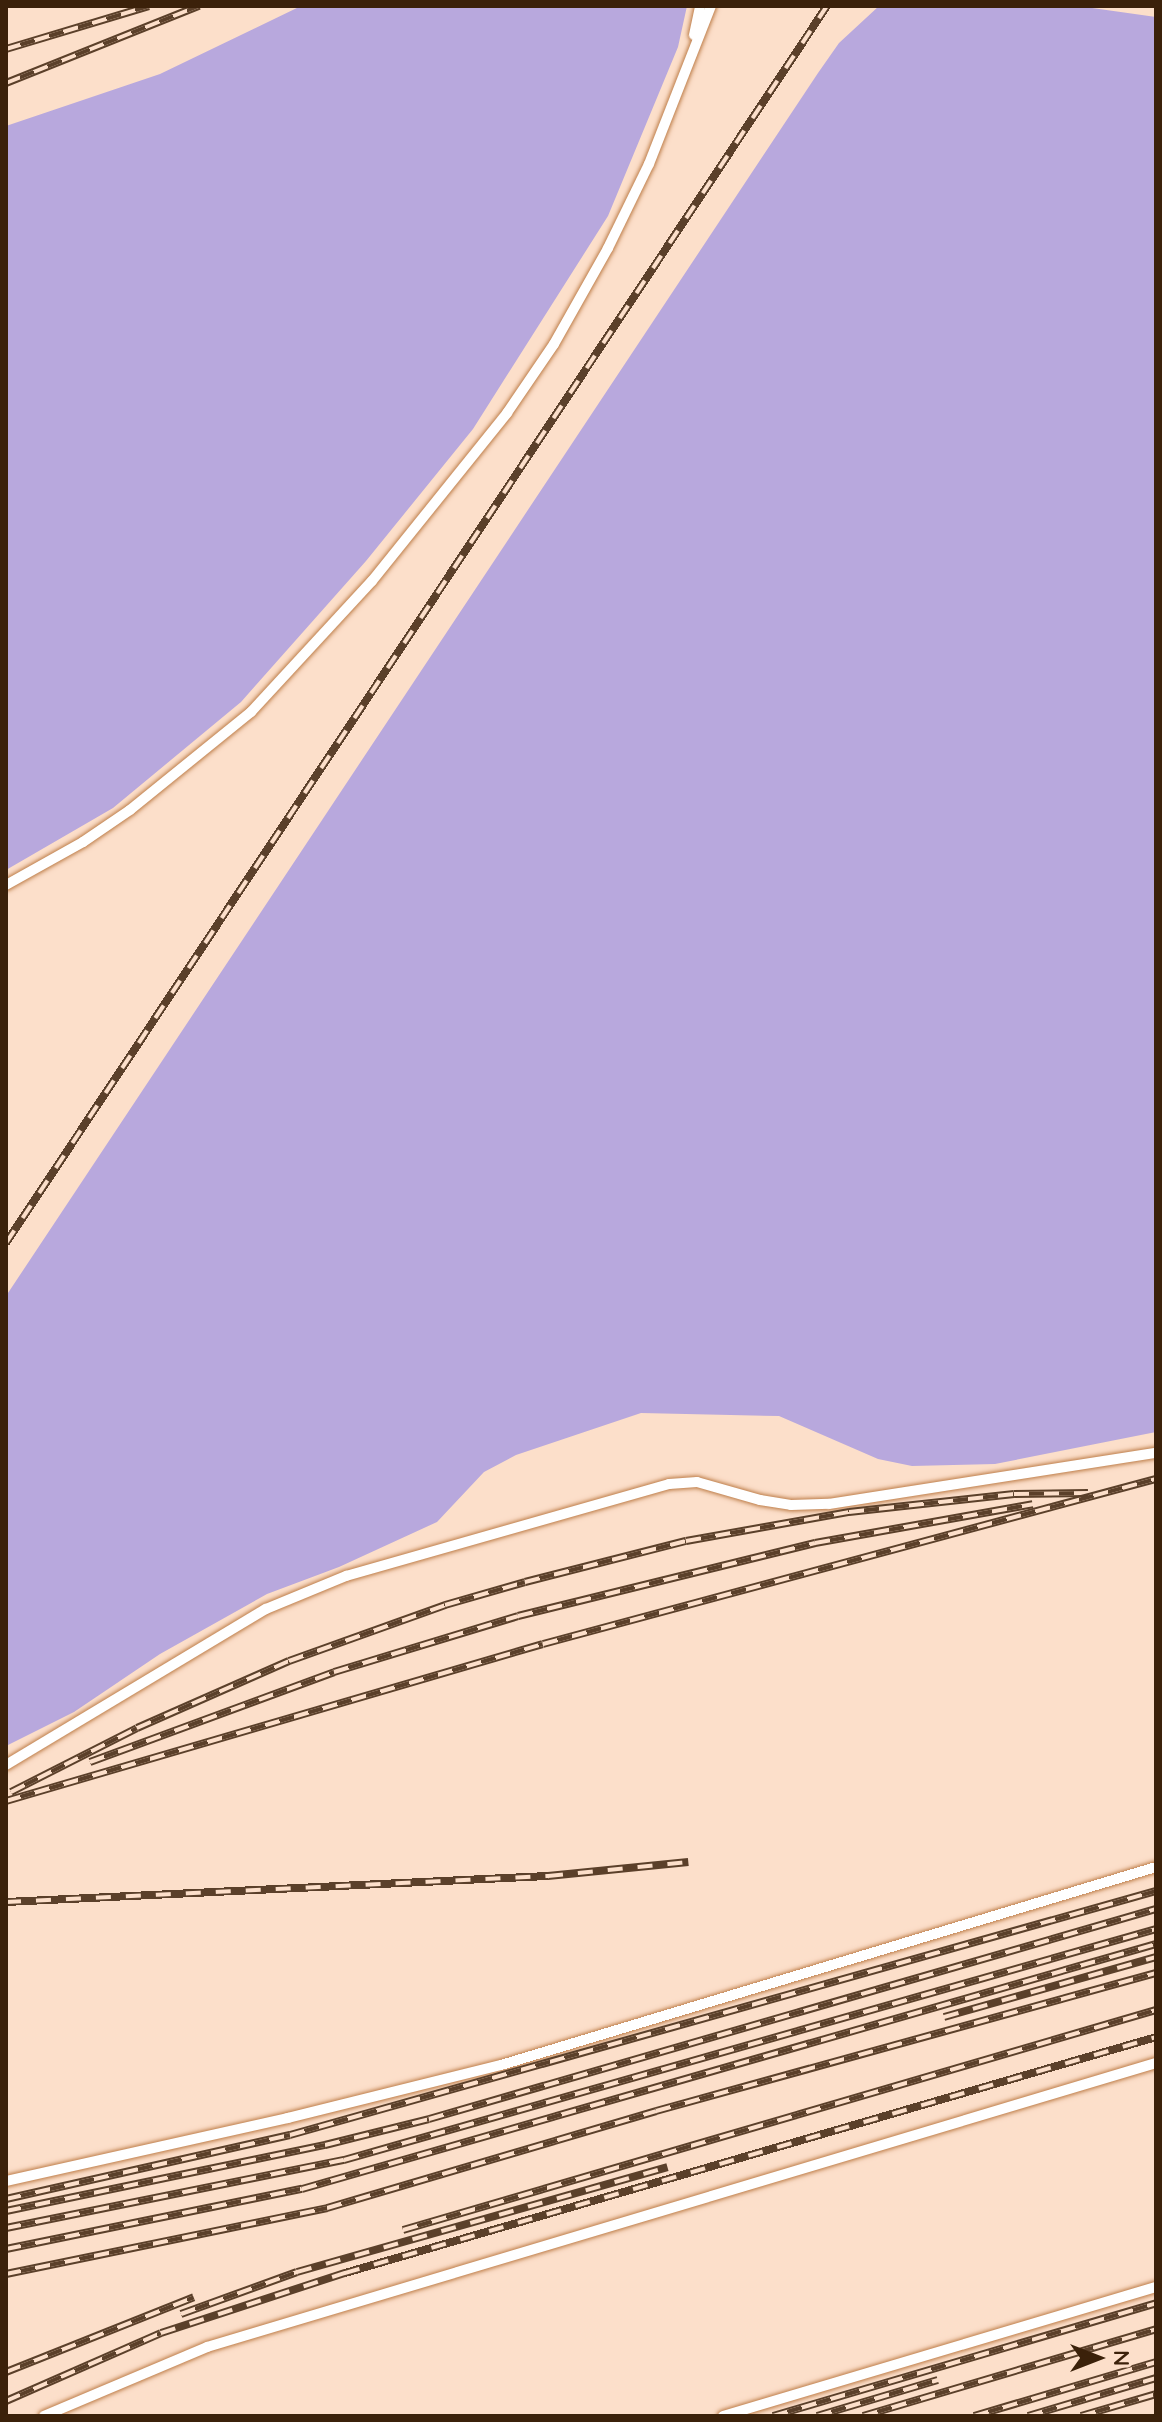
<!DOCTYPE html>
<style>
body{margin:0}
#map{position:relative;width:1162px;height:2422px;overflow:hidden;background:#fcdfca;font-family:Quicksand,sans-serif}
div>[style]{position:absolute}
.green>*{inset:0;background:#b8a8dd}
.roads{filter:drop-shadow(0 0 2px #be7e4a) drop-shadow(0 0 2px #be7e4a)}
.service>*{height:10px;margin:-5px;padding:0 5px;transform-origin:5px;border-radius:5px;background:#fff}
.rail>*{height:8px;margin-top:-4px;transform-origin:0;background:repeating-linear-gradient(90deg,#fcdfca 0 15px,#5b402a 0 30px);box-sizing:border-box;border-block:2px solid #5b402a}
span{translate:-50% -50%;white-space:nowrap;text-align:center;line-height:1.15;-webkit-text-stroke:6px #fcdfca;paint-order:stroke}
.frame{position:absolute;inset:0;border:8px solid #3b210a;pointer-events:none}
.north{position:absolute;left:1058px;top:2318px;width:80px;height:80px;-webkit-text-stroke:6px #fcdfca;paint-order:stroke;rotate:90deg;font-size:22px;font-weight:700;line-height:32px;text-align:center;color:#3b210a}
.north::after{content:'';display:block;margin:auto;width:28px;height:36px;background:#3b210a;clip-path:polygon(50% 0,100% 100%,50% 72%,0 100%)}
</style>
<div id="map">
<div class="green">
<div style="clip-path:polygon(301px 6px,687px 6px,678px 47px,608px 216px,473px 429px,366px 561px,241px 702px,113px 808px,6px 870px,6px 126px,160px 74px)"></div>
<div style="clip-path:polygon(879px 6px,1078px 6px,1156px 17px,1156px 1432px,995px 1464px,912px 1466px,878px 1459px,779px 1416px,641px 1413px,516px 1455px,484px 1472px,437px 1522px,339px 1567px,267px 1594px,160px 1654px,74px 1712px,6px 1746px,6px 1296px,818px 73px,839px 43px)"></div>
</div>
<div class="roads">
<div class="service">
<div style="left:694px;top:35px;width:30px;rotate:-78deg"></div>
<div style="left:6px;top:885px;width:88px;rotate:-29.2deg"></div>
<div style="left:83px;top:842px;width:57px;rotate:-34.2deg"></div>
<div style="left:130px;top:810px;width:156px;rotate:-39deg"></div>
<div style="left:251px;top:712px;width:178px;rotate:-47.3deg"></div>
<div style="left:372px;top:581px;width:216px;rotate:-51.2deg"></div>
<div style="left:507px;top:413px;width:83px;rotate:-55.7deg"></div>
<div style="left:554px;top:344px;width:110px;rotate:-60.6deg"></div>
<div style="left:608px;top:248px;width:93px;rotate:-64deg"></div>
<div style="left:649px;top:164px;width:170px;rotate:-68.6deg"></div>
<div style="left:6px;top:1765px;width:303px;rotate:-31deg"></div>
<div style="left:266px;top:1609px;width:87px;rotate:-22.4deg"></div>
<div style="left:346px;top:1576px;width:336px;rotate:-15.9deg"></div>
<div style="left:669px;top:1484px;width:28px;rotate:-4deg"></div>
<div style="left:697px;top:1482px;width:66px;rotate:15.9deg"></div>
<div style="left:760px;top:1500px;width:31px;rotate:9deg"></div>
<div style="left:791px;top:1505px;width:38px;rotate:-2deg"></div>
<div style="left:829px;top:1504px;width:331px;rotate:-8.9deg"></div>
<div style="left:6px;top:2181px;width:289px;rotate:-12.6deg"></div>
<div style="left:288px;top:2118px;width:219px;rotate:-14deg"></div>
<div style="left:501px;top:2065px;width:684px;rotate:-16.82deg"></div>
<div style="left:44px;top:2416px;width:177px;rotate:-22.9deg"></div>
<div style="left:207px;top:2347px;width:991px;rotate:-16.66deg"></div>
<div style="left:723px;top:2416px;width:452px;rotate:-16.6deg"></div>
</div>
</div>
<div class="rail">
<div style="left:6px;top:49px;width:149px;rotate:-16.7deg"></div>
<div style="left:6px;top:83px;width:208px;rotate:-21.8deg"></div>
<div style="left:6px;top:1243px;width:1485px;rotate:-56.43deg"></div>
<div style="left:90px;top:1762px;width:260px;rotate:-20.2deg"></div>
<div style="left:334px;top:1672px;width:192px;rotate:-16.9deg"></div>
<div style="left:518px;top:1616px;width:306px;rotate:-13.8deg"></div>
<div style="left:815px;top:1543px;width:221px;rotate:-10.1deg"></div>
<div style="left:11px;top:1792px;width:141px;rotate:-26.9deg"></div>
<div style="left:137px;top:1728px;width:166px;rotate:-23.8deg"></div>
<div style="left:289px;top:1661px;width:166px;rotate:-19.7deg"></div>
<div style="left:445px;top:1605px;width:83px;rotate:-16deg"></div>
<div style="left:525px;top:1582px;width:166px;rotate:-14.3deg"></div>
<div style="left:686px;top:1541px;width:166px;rotate:-10.1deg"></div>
<div style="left:849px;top:1512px;width:166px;rotate:-6.2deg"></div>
<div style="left:1014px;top:1494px;width:74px;rotate:-0.8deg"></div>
<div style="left:6px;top:1801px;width:559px;rotate:-16.3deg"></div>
<div style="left:543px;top:1644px;width:635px;rotate:-15.07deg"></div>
<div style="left:6px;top:1902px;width:543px;rotate:-2.75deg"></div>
<div style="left:548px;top:1876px;width:141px;rotate:-5.7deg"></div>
<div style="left:944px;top:2017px;width:220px;rotate:-15.8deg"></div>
<div style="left:6px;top:2199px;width:291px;rotate:-12.7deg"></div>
<div style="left:290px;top:2135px;width:900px;rotate:-15.74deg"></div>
<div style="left:6px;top:2211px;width:326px;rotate:-11.7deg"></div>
<div style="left:325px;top:2145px;width:107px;rotate:-14deg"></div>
<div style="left:429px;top:2119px;width:757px;rotate:-16.11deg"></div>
<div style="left:6px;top:2228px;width:345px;rotate:-11.4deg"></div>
<div style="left:344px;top:2160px;width:844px;rotate:-15.88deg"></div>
<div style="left:403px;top:2230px;width:784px;rotate:-16.29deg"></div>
<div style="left:6px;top:2249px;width:302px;rotate:-11.5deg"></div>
<div style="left:302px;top:2189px;width:888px;rotate:-16.01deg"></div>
<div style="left:6px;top:2274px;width:328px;rotate:-11.6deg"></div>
<div style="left:327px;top:2208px;width:343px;rotate:-16.4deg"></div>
<div style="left:656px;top:2111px;width:519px;rotate:-15.43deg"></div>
<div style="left:181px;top:2314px;width:123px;rotate:-19.9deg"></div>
<div style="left:297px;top:2272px;width:385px;rotate:-15.8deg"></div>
<div style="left:6px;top:2372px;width:202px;rotate:-21.7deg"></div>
<div style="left:6px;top:2401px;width:169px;rotate:-23.7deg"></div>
<div style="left:161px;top:2333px;width:194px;rotate:-18.1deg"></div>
<div style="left:345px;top:2273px;width:845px;rotate:-16.22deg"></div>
<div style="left:773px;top:2416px;width:399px;rotate:-16.4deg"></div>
<div style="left:817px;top:2416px;width:126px;rotate:-16.6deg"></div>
<div style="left:863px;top:2416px;width:306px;rotate:-16.5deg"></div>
<div style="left:974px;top:2416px;width:190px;rotate:-16.5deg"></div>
<div style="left:1028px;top:2416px;width:134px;rotate:-16.5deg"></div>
<div style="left:1081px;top:2416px;width:78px;rotate:-16.3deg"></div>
</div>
<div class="frame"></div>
<div class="north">N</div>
</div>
